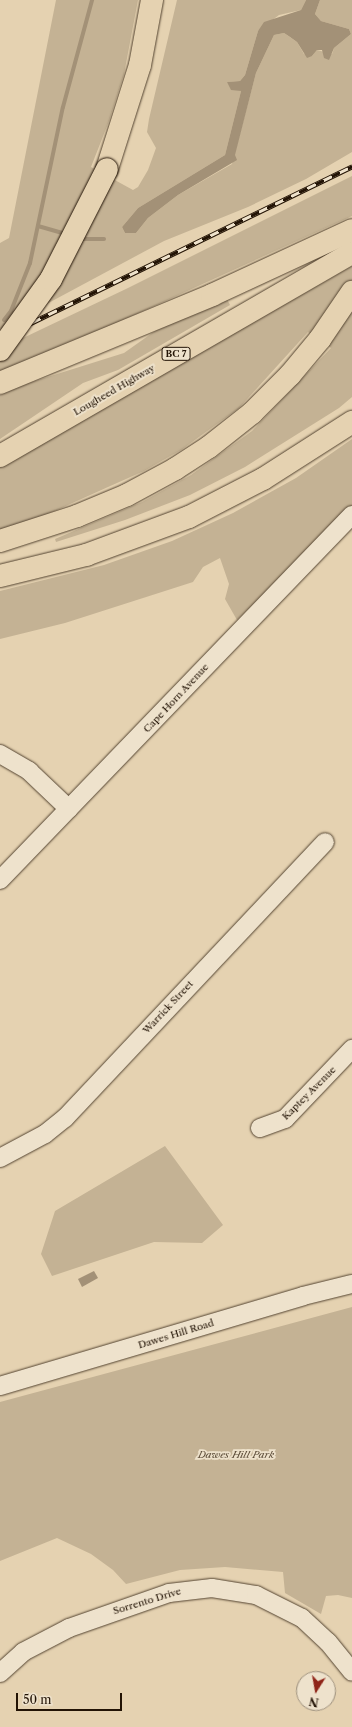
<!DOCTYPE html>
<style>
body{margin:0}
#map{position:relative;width:352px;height:1727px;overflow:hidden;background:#e5d2b1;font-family:"Libre Caslon Text",serif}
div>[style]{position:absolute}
.green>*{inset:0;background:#c4b294}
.water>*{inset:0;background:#a39177}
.stream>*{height:4px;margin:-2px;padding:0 2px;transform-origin:2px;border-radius:2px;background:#a39177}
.roads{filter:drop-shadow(0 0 1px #534330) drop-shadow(0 0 1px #534330)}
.minor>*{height:18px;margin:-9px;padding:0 9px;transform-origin:9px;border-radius:9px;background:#eee2cc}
.major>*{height:22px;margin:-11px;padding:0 11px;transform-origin:11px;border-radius:11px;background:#e5d2b1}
.highway>*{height:22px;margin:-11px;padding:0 11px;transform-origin:11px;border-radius:11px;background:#e5d2b1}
.rail>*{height:4.5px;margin-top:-2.25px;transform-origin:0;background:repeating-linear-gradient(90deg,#eee2cc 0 9px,#221305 0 18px);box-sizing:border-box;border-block:1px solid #221305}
.bridges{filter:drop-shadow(0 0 1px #221305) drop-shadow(0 0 1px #221305)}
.highway-bridge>*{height:22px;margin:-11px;padding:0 11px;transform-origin:11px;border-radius:11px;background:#e5d2b1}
span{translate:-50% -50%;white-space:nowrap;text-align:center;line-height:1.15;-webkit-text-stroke:3.5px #eee2cc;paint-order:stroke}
.shield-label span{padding:1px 3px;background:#eee2cc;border:1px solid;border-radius:3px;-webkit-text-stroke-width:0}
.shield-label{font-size:9px;color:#221305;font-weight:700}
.street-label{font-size:10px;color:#221305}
.park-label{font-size:10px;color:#5b4b37;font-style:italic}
.north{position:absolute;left:296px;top:1671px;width:40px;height:40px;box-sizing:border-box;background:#eee2cc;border:1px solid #9c8f7c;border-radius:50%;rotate:191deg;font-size:11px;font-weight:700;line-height:16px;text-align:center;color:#221305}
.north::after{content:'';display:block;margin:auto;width:14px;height:18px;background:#8f2418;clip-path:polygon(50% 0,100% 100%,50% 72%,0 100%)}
.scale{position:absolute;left:16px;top:1693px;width:106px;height:18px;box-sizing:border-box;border:2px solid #221305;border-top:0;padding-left:5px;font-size:12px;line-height:14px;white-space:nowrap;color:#221305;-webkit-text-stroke:3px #eee2cc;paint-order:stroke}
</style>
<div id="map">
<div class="green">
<div style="clip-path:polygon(56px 0,138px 0,124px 74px,109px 121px,91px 167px,133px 190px,138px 187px,148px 170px,156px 148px,147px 132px,149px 119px,177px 0,306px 0,301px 10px,279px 15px,258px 31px,245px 75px,240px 81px,227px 82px,241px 91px,225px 155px,138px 208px,122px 227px,125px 233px,136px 233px,148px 218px,178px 195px,232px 164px,256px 73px,274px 35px,284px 33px,297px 42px,304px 54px,312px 56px,317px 50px,332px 54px,334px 48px,351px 34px,349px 29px,321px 21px,315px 14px,320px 0,352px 0,352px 152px,306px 179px,248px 207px,164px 241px,0 329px,0 243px,9px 238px)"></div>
<div style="clip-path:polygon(352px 176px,352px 216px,0 376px,0 349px,128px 288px)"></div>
<div style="clip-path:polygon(352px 266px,352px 397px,339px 408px,245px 467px,190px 495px,125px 520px,56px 542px,55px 539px,142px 502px,191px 475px,252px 431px,331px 348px,308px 332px,239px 408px,181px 450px,144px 471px,108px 487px,48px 514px,0 530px,0 467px)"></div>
<div style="clip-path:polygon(227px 299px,230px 305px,118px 370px,83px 383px,0 439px,0 395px,22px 385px,124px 353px,155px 331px)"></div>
<div style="clip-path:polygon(352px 439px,352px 508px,237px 620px,225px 599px,229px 584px,220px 558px,203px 567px,193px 582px,65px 623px,0 639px,0 591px,104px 565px,172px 541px,233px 513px,296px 478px)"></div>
<div style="clip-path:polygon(165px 1146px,223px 1225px,202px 1243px,154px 1242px,52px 1276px,41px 1254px,55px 1211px)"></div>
<div style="clip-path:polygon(352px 1307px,352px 1598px,338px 1595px,326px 1596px,321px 1614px,285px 1593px,283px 1572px,225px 1567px,180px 1570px,126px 1584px,113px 1570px,91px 1554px,57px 1538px,0 1561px,0 1402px)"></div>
</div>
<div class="water">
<div style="clip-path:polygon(306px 0,320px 0,315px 14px,321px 21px,349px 29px,351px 34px,334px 48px,329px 60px,324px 58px,322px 50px,317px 50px,312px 56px,307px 58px,297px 42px,290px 37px,284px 33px,274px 35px,256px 73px,235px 155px,237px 160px,178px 195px,148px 218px,136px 233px,125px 233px,122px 227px,138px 208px,225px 155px,241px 91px,231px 90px,227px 82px,240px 81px,245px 75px,258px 31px,264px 22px,301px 10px)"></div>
<div style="clip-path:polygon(94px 1271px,98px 1278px,82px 1287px,78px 1279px)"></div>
</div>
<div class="stream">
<div style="left:38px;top:226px;width:29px;rotate:16deg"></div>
<div style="left:78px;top:239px;width:26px"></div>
<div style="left:4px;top:320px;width:11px;rotate:-52deg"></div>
<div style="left:11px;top:311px;width:52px;rotate:-68.4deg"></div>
<div style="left:30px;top:263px;width:159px;rotate:-78.1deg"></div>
<div style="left:63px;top:107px;width:111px;rotate:-74.8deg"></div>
</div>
<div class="roads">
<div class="minor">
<div style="left:0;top:754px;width:34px;rotate:30deg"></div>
<div style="left:29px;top:771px;width:55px;rotate:43.5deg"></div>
<div style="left:0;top:880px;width:507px;rotate:-46.04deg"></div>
<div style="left:260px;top:1128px;width:27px;rotate:-20deg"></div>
<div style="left:285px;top:1119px;width:97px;rotate:-46.3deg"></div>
<div style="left:0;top:1158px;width:51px;rotate:-28.1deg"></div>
<div style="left:45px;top:1134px;width:26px;rotate:-39deg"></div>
<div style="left:65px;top:1118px;width:379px;rotate:-46.7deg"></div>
<div style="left:0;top:1386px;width:316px;rotate:-16.5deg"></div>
<div style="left:303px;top:1296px;width:50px;rotate:-13.8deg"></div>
<div style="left:0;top:1673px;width:31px;rotate:-42deg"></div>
<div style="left:23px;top:1652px;width:52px;rotate:-27.6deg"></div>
<div style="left:69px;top:1628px;width:106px;rotate:-19.3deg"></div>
<div style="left:169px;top:1593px;width:43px;rotate:-6.6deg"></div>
<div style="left:212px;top:1588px;width:45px;rotate:9deg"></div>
<div style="left:256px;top:1595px;width:51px;rotate:26.6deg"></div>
<div style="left:302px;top:1618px;width:35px;rotate:43deg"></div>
<div style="left:328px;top:1642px;width:38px;rotate:51deg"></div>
</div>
<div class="major">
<div style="left:0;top:383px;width:230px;rotate:-22.5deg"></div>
<div style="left:212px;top:295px;width:154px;rotate:-24.9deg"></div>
<div style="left:0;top:456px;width:406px;rotate:-30deg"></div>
<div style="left:0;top:576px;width:89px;rotate:-13.7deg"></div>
<div style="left:86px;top:555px;width:110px;rotate:-20.3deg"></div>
<div style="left:189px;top:517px;width:83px;rotate:-27.2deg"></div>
<div style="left:263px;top:479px;width:106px;rotate:-32.6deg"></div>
</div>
<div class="highway">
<div style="left:107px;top:169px;width:109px;rotate:-72.4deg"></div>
<div style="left:140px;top:65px;width:66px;rotate:-79.5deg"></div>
<div style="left:0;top:541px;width:81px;rotate:-18deg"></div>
<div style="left:77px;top:516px;width:54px;rotate:-22.8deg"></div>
<div style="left:127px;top:495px;width:55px;rotate:-28.4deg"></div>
<div style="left:175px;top:469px;width:40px;rotate:-32.9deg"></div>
<div style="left:209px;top:447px;width:55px;rotate:-38.3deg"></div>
<div style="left:252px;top:413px;width:54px;rotate:-45deg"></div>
<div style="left:290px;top:375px;width:47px;rotate:-50.2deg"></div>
<div style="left:320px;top:339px;width:57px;rotate:-55.8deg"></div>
</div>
</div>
<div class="rail">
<div style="left:0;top:338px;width:392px;rotate:-26deg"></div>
</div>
<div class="bridges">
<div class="highway-bridge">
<div style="left:0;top:350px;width:87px;rotate:-54.3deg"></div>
<div style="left:51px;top:279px;width:123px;rotate:-63deg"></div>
</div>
</div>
<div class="shield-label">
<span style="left:176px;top:354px">BC 7</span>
</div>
<div class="street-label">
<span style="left:114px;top:390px;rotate:-30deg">Lougheed Highway</span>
<span style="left:176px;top:698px;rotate:-47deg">Cape Horn Avenue</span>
<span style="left:168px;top:1007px;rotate:-47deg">Warrick Street</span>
<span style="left:309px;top:1093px;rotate:-45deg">Kaptey Avenue</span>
<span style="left:176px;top:1334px;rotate:-17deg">Dawes Hill Road</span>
<span style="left:147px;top:1601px;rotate:-17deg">Sorrento Drive</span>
</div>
<div class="park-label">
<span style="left:236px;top:1455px">Dawes Hill Park</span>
</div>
<div class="north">N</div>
<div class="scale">50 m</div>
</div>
